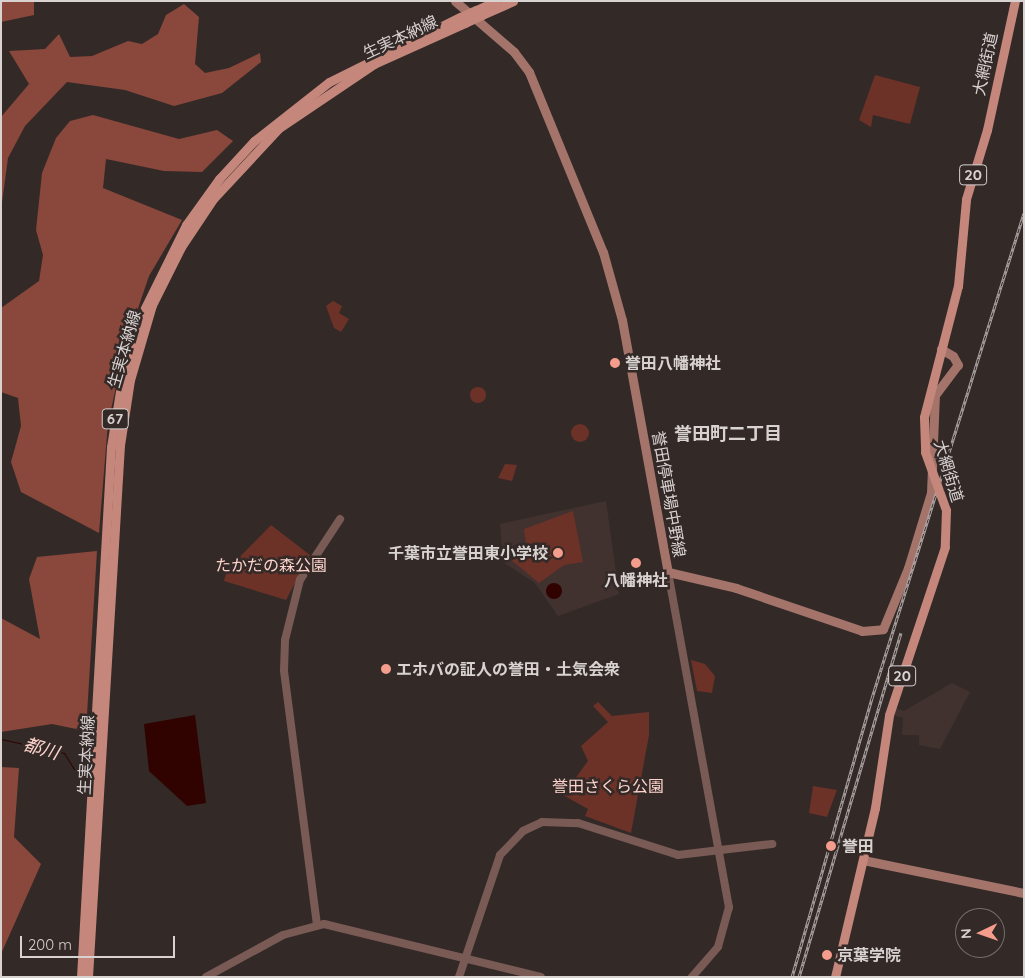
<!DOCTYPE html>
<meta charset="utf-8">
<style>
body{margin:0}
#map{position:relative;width:1025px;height:978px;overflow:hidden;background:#332a28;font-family:Quicksand,"Noto Sans JP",sans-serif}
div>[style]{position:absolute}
.built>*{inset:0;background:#41322f}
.green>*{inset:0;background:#6c3127}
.round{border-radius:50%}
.forest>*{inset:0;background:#8a473b}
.water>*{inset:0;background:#300301}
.stream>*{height:1px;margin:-0.5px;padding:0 0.5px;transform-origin:0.5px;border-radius:0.5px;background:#300301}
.tertiary>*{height:8px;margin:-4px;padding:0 4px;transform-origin:4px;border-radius:4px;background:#795a55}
.secondary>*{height:9px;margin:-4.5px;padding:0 4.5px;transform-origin:4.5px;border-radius:4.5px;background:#a4746a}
.primary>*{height:9px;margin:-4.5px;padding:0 4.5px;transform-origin:4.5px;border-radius:4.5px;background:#c5877b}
.rail>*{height:3px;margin-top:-1.5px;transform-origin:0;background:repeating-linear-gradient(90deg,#332a28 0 4px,#aca5a4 0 8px);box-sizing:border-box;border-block:1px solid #aca5a4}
.primary-bridge>*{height:9px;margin:-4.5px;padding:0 4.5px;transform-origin:4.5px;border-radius:4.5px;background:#c5877b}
.dots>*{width:14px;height:14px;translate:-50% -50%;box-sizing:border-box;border:2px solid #332a28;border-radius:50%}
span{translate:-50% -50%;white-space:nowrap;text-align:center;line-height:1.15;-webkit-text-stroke:5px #332a28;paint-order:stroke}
.shield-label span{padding:1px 4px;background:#332a28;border:1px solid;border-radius:4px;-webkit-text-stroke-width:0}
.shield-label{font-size:15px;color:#d8d2d1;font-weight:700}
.street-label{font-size:16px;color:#d8d2d1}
.poi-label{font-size:16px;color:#d8d2d1;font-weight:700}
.left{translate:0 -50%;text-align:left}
.right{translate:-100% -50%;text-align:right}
.park-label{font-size:16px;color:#fdd3cb}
.neighbourhood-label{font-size:18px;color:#d8d2d1;font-weight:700}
.water-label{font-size:18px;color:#fed4cb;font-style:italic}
.frame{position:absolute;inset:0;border:2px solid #d8d2d1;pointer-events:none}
.north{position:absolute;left:955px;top:908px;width:50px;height:50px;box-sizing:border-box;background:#332a28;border:1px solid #756d6c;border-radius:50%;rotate:267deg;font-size:14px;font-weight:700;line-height:20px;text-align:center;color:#d8d2d1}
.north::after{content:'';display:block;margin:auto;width:18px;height:22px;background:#f49d8d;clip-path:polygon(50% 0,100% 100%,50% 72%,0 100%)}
.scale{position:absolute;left:20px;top:936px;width:155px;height:22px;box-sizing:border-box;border:2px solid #d8d2d1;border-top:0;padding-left:6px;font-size:15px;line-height:18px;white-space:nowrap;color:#d8d2d1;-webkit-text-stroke:4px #332a28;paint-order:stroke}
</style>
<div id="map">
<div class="built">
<div style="clip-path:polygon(606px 501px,619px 594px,558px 616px,535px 583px,503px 562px,500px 524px)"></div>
<div style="clip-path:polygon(952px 683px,970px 692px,940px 749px,919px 745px,919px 735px,902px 735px,903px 718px,892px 715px,895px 708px,904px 711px)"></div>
</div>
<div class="green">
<div style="clip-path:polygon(875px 75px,920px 87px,910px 124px,873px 115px,871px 127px,859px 120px)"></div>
<div style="clip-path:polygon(333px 301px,342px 306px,339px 313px,349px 319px,341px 332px,334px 328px,326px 306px)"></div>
<div class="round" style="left:470px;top:387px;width:16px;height:16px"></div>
<div class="round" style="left:571px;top:424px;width:18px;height:18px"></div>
<div style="clip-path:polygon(505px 464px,517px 465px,512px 481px,498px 478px)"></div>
<div style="clip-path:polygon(573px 511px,583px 562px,564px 565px,539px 583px,510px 559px,526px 544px,524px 529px)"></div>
<div style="clip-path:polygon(271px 525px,310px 555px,286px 600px,224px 581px,227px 570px)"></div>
<div style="clip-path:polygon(691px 660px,705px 664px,715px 676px,712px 693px,697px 691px)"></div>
<div style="clip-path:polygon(598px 702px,612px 716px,649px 712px,649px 735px,631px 833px,585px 816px,588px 809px,563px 795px,588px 761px,581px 746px,608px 722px,593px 706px)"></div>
<div style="clip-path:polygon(813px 786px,837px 790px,827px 817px,809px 813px)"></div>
</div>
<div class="forest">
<div style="clip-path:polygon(1px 1px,34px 1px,34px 15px,1px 22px)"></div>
<div style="clip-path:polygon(184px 4px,199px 17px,195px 64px,205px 73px,229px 68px,260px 53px,261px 62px,222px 93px,174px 106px,125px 90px,67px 82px,25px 126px,8px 158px,1px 210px,1px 117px,29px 84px,9px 51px,45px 49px,59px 34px,70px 57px,92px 56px,128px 41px,142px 44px,158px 34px,166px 15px)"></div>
<div style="clip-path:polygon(93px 115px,179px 139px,217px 130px,233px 141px,202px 172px,164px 171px,106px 159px,103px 188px,182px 220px,149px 276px,125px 347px,108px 423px,99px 533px,21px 492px,11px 462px,21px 426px,18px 398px,1px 392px,1px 308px,39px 281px,43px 255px,36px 230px,42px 173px,56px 138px,70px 121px)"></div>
<div style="clip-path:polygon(97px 551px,86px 731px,52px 724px,1px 732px,1px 618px,40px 639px,29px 579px,37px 557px)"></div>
<div style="clip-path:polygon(1px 767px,19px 768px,14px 837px,41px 864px,1px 954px)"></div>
</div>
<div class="water">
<div class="round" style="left:546px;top:583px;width:16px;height:16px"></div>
<div style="clip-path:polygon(195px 715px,206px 803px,187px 806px,149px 771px,144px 724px)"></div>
</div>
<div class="stream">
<div style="left:1px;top:739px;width:65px;rotate:12.5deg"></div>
<div style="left:64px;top:753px;width:19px;rotate:58deg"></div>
</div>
<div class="tertiary">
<div style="left:668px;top:572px;width:341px;rotate:79.7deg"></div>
<div style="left:729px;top:907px;width:41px;rotate:105.4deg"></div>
<div style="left:718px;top:947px;width:40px;rotate:131deg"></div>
<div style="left:317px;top:925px;width:257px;rotate:-97.4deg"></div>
<div style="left:284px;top:670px;width:30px;rotate:-88deg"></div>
<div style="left:285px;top:640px;width:62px;rotate:-76deg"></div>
<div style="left:300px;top:580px;width:73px;rotate:-56.7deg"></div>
<div style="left:206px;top:977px;width:88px;rotate:-28.6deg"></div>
<div style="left:283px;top:935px;width:42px;rotate:-15deg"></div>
<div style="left:324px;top:924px;width:223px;rotate:13.7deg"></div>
<div style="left:459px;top:977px;width:129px;rotate:-71.4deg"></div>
<div style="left:500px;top:855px;width:33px;rotate:-46deg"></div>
<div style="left:523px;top:831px;width:21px;rotate:-25deg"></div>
<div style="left:542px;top:822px;width:36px;rotate:2deg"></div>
<div style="left:578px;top:823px;width:105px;rotate:17.7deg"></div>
<div style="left:678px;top:855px;width:95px;rotate:-6.7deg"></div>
</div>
<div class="secondary">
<div style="left:455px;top:1px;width:78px;rotate:40.8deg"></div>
<div style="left:514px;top:52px;width:25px;rotate:53deg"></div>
<div style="left:529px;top:72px;width:195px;rotate:67.7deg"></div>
<div style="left:603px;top:252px;width:71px;rotate:74.4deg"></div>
<div style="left:622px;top:320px;width:256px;rotate:79.7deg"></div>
<div style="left:668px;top:572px;width:70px;rotate:13.2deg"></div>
<div style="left:736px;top:588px;width:133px;rotate:18.8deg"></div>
<div style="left:862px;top:631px;width:21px;rotate:-5deg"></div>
<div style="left:883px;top:629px;width:66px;rotate:-67.7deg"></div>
<div style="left:908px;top:568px;width:78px;rotate:-73deg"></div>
<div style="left:931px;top:493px;width:98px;rotate:-87.7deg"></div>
<div style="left:935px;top:395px;width:38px;rotate:-53deg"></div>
<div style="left:958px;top:365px;width:10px;rotate:-119deg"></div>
<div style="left:953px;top:356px;width:14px;rotate:-150deg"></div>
<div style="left:863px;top:860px;width:164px;rotate:11.6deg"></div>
</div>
<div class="primary">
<div style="left:476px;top:10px;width:22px;rotate:-24deg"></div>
<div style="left:482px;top:15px;width:34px;rotate:-24deg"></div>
<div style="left:924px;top:417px;width:135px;rotate:-75.5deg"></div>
<div style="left:958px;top:286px;width:87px;rotate:-84.7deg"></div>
<div style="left:966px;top:199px;width:72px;rotate:-73.1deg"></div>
<div style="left:987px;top:130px;width:132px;rotate:-77.8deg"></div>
<div style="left:81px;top:977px;width:531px;rotate:-86.76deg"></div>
<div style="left:111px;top:447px;width:75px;rotate:-80.8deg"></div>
<div style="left:123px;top:373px;width:58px;rotate:-72.8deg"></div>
<div style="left:140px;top:318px;width:104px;rotate:-63.7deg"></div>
<div style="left:186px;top:225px;width:57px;rotate:-54.3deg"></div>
<div style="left:219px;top:179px;width:52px;rotate:-47.4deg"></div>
<div style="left:254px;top:141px;width:95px;rotate:-38.2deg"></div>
<div style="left:329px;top:82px;width:146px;rotate:-26.4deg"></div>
<div style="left:88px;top:977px;width:533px;rotate:-86.56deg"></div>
<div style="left:120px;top:445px;width:66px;rotate:-81.3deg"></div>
<div style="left:130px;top:380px;width:78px;rotate:-73.7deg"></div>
<div style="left:152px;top:305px;width:65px;rotate:-63.4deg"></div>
<div style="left:181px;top:247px;width:58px;rotate:-56.3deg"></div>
<div style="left:213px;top:199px;width:97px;rotate:-47.1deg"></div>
<div style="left:279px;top:128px;width:115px;rotate:-34deg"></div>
<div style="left:374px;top:64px;width:100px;rotate:-24.3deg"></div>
<div style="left:835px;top:977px;width:174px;rotate:-76.7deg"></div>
<div style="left:875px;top:808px;width:94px;rotate:-81.4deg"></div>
<div style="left:889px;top:715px;width:177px;rotate:-71.6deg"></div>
</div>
<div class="rail">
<div style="left:792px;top:977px;width:290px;rotate:-74deg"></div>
<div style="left:872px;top:698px;width:508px;rotate:-72.6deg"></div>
<div style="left:799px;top:977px;width:359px;rotate:-73.5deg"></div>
</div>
<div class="primary-bridge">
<div style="left:460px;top:17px;width:17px;rotate:-24deg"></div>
<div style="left:465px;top:23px;width:19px;rotate:-25deg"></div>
<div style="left:924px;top:417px;width:35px;rotate:88deg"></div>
<div style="left:925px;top:452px;width:62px;rotate:70.1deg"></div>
<div style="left:946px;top:510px;width:37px;rotate:92deg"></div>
</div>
<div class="dots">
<div style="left:615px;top:363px;background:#f49d8d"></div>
<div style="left:558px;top:553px;background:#f49d8d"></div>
<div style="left:636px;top:563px;background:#f49d8d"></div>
<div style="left:386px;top:669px;background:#f49d8d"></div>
<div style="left:831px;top:846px;background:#f49d8d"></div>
<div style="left:827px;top:955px;background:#f49d8d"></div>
</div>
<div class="shield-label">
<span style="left:973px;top:175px">20</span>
<span style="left:115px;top:419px">67</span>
<span style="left:902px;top:676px">20</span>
</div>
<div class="street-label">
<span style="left:400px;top:37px;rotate:-25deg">生実本納線</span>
<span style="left:985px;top:64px;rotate:-78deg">大網街道</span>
<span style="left:124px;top:349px;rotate:-74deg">生実本納線</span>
<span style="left:949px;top:471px;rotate:73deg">大網街道</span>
<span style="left:669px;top:494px;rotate:80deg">誉田停車場中野線</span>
<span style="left:86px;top:755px;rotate:-87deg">生実本納線</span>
</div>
<div class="poi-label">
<span class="left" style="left:625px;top:363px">誉田八幡神社</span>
<span class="right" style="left:548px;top:553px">千葉市立誉田東小学校</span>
<span style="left:636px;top:580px">八幡神社</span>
<span class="left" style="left:396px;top:669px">エホバの証人の誉田・土気会衆</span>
<span class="left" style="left:842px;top:846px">誉田</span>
<span class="left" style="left:837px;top:955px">京葉学院</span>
</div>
<div class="park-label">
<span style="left:271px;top:565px">たかだの森公園</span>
<span style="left:608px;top:786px">誉田さくら公園</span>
</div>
<div class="neighbourhood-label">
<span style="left:728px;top:434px">誉田町二丁目</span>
</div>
<div class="water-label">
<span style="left:41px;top:749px;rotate:16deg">都川</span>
</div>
<div class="frame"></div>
<div class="north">N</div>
<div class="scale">200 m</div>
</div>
